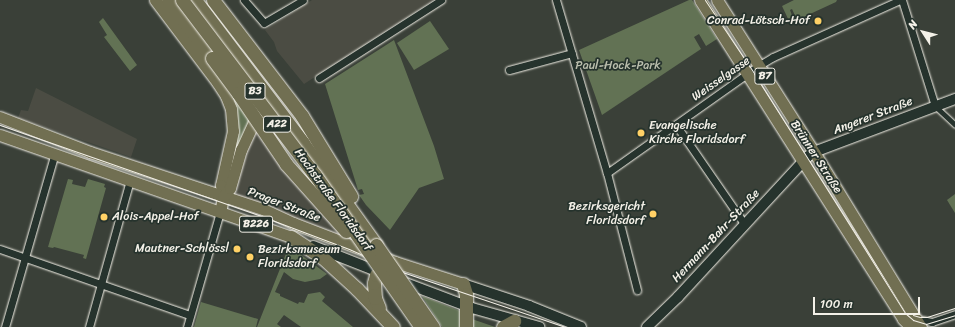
<!DOCTYPE html>
<meta charset="utf-8">
<style>
body{margin:0}
#map{position:relative;width:955px;height:327px;overflow:hidden;background:#3a4038;font-family:Sriracha,sans-serif}
div>[style]{position:absolute}
.built>*{inset:0;background:#4b4c43}
.green>*{inset:0;background:#627254}
.roads{filter:drop-shadow(0 0 1px #f4f1e8) drop-shadow(0 0 1px #f4f1e8)}
.pedestrian>*{height:5px;margin:-2.5px;padding:0 2.5px;transform-origin:2.5px;border-radius:2.5px;background:#26332d}
.minor>*{height:7px;margin:-3.5px;padding:0 3.5px;transform-origin:3.5px;border-radius:3.5px;background:#26332d}
.secondary>*{height:10px;margin:-5px;padding:0 5px;transform-origin:5px;border-radius:5px;background:#26332d}
.primary>*{height:11px;margin:-5.5px;padding:0 5.5px;transform-origin:5.5px;border-radius:5.5px;background:#716f52}
.motorway>*{height:13px;margin:-6.5px;padding:0 6.5px;transform-origin:6.5px;border-radius:6.5px;background:#716f52}
.tram>*{height:1px;margin:-0.5px;padding:0 0.5px;transform-origin:0.5px;border-radius:0.5px;background:#f4f1e8}
.bridges{filter:drop-shadow(0 0 1px #f4f1e8) drop-shadow(0 0 1px #f4f1e8)}
.motorway-bridge>*{height:13px;margin:-6.5px;padding:0 6.5px;transform-origin:6.5px;border-radius:6.5px;background:#716f52}
.dots>*{width:11px;height:11px;translate:-50% -50%;box-sizing:border-box;border:2px solid #26332d;border-radius:50%}
span{translate:-50% -50%;white-space:nowrap;text-align:center;line-height:1.15;-webkit-text-stroke:3.5px #26332d;paint-order:stroke}
.shield-label span{padding:1px 3px;background:#26332d;border:1px solid;border-radius:3px;-webkit-text-stroke-width:0}
.shield-label{font-size:11px;color:#f4f1e8;font-weight:700}
.poi-label{font-size:12px;color:#f4f1e8}
.right{translate:-100% -50%;text-align:right}
.left{translate:0 -50%;text-align:left}
.park-label{font-size:12px;color:#babead}
.street-label{font-size:12px;color:#f4f1e8}
.north{position:absolute;left:903px;top:12px;width:40px;height:40px;-webkit-text-stroke:3px #26332d;paint-order:stroke;rotate:306deg;font-size:11px;font-weight:700;line-height:16px;text-align:center;color:#f4f1e8}
.north::after{content:'';display:block;margin:auto;width:14px;height:18px;background:#f4f1e8;clip-path:polygon(50% 0,100% 100%,50% 72%,0 100%)}
.scale{position:absolute;left:813px;top:297px;width:107px;height:18px;box-sizing:border-box;border:2px solid #f4f1e8;border-top:0;padding-left:5px;font-size:12px;line-height:14px;white-space:nowrap;color:#f4f1e8;-webkit-text-stroke:3px #26332d;paint-order:stroke}
</style>
<div id="map">
<div class="built">
<div style="clip-path:polygon(312px 0,434px 0,304px 84px,277px 51px,274px 42px,265px 30px)"></div>
<div style="clip-path:polygon(36px 88px,137px 139px,131px 157px,18px 118px,21px 110px,28px 111px)"></div>
<div style="clip-path:polygon(251px 122px,338px 229px,357px 254px,227px 200px)"></div>
</div>
<div class="green">
<div style="clip-path:polygon(689px 0,692px 0,717px 39px,706px 46px,699px 34px,694px 37px,701px 49px,602px 115px,579px 50px)"></div>
<div style="clip-path:polygon(794px 0,837px 0,836px 2px,797px 20px,792px 9px,790px 10px,794px 21px,790px 23px,782px 6px)"></div>
<div style="clip-path:polygon(103px 18px,137px 65px,130px 71px,104px 37px,107px 35px,99px 22px)"></div>
<div style="clip-path:polygon(430px 21px,449px 49px,414px 70px,397px 43px)"></div>
<div style="clip-path:polygon(394px 40px,434px 146px,444px 179px,419px 188px,390px 230px,366px 205px,359px 195px,364px 194px,362px 189px,358px 190px,325px 84px)"></div>
<div style="clip-path:polygon(229px 90px,250px 121px,226px 180px)"></div>
<div style="clip-path:polygon(68px 179px,73px 180px,72px 184px,85px 187px,88px 179px,105px 184px,104px 187px,106px 188px,86px 259px,83px 258px,84px 255px,54px 247px,53px 248px,48px 247px)"></div>
<div style="clip-path:polygon(955px 194px,955px 213px,947px 200px)"></div>
<div style="clip-path:polygon(289px 246px,327px 274px,320px 279px,305px 282px,293px 279px,284px 272px,275px 292px,280px 294px,280px 296px,298px 304px,299px 302px,304px 303px,308px 294px,320px 292px,325px 297px,322px 301px,353px 327px,301px 327px,284px 315px,277px 324px,281px 327px,257px 327px)"></div>
<div style="clip-path:polygon(422px 296px,460px 311px,461px 327px,442px 327px)"></div>
<div style="clip-path:polygon(201px 302px,258px 319px,256px 327px,194px 327px)"></div>
<div style="clip-path:polygon(469px 318px,495px 327px,470px 327px)"></div>
</div>
<div class="roads">
<div class="pedestrian">
<div style="left:936px;top:107px;width:26px;rotate:43deg"></div>
</div>
<div class="minor">
<div style="left:244px;top:0;width:30px;rotate:49deg"></div>
<div style="left:264px;top:23px;width:45px;rotate:-30.5deg"></div>
<div style="left:556px;top:0;width:180px;rotate:73.6deg"></div>
<div style="left:607px;top:173px;width:121px;rotate:75.6deg"></div>
<div style="left:902px;top:0;width:111px;rotate:72.7deg"></div>
<div style="left:509px;top:70px;width:65px;rotate:-15.1deg"></div>
<div style="left:319px;top:78px;width:145px;rotate:-32.6deg"></div>
<div style="left:676px;top:125px;width:121px;rotate:55.4deg"></div>
<div style="left:607px;top:173px;width:185px;rotate:-35.3deg"></div>
<div style="left:758px;top:66px;width:17px;rotate:-31deg"></div>
<div style="left:773px;top:57px;width:139px;rotate:-24.2deg"></div>
<div style="left:0;top:249px;width:201px;rotate:19.2deg"></div>
<div style="left:916px;top:319px;width:16px;rotate:11deg"></div>
<div style="left:932px;top:322px;width:24px;rotate:-19deg"></div>
<div style="left:5px;top:327px;width:181px;rotate:-74deg"></div>
<div style="left:89px;top:327px;width:153px;rotate:-74.4deg"></div>
<div style="left:187px;top:327px;width:120px;rotate:-74deg"></div>
</div>
<div class="secondary">
<div style="left:313px;top:246px;width:76px;rotate:21.5deg"></div>
<div style="left:400px;top:281px;width:77px;rotate:20.6deg"></div>
<div style="left:472px;top:308px;width:70px;rotate:15.8deg"></div>
<div style="left:463px;top:284px;width:70px;rotate:18.4deg"></div>
<div style="left:529px;top:306px;width:56px;rotate:22deg"></div>
<div style="left:647px;top:327px;width:43px;rotate:-44.1deg"></div>
<div style="left:678px;top:297px;width:190px;rotate:-47.3deg"></div>
<div style="left:807px;top:157px;width:9px;rotate:-36deg"></div>
<div style="left:814px;top:152px;width:151px;rotate:-20.6deg"></div>
</div>
<div class="primary">
<div style="left:155px;top:0;width:103px;rotate:52.9deg"></div>
<div style="left:217px;top:82px;width:17px;rotate:57deg"></div>
<div style="left:226px;top:96px;width:14px;rotate:69deg"></div>
<div style="left:231px;top:109px;width:22px;rotate:85deg"></div>
<div style="left:233px;top:131px;width:55px;rotate:102.5deg"></div>
<div style="left:221px;top:185px;width:12px;rotate:81deg"></div>
<div style="left:223px;top:197px;width:15px;rotate:101deg"></div>
<div style="left:700px;top:0;width:378px;rotate:57.5deg"></div>
<div style="left:903px;top:319px;width:11px;rotate:45deg"></div>
<div style="left:717px;top:0;width:180px;rotate:57.5deg"></div>
<div style="left:814px;top:152px;width:205px;rotate:58.6deg"></div>
<div style="left:0;top:117px;width:97px;rotate:21.3deg"></div>
<div style="left:90px;top:152px;width:184px;rotate:18.3deg"></div>
<div style="left:265px;top:210px;width:31px;rotate:25deg"></div>
<div style="left:293px;top:223px;width:109px;rotate:20.9deg"></div>
<div style="left:395px;top:262px;width:71px;rotate:17.9deg"></div>
<div style="left:0;top:135px;width:308px;rotate:19.3deg"></div>
<div style="left:223px;top:197px;width:11px;rotate:-52deg"></div>
<div style="left:230px;top:188px;width:40px;rotate:-74deg"></div>
<div style="left:241px;top:150px;width:41px;rotate:-65.3deg"></div>
</div>
<div class="motorway">
<div style="left:168px;top:0;width:73px;rotate:52.8deg"></div>
<div style="left:195px;top:0;width:179px;rotate:52.9deg"></div>
<div style="left:303px;top:143px;width:125px;rotate:54.4deg"></div>
<div style="left:213px;top:0;width:146px;rotate:52.5deg"></div>
<div style="left:302px;top:116px;width:94px;rotate:58.5deg"></div>
<div style="left:291px;top:237px;width:38px;rotate:33deg"></div>
<div style="left:323px;top:258px;width:46px;rotate:42.4deg"></div>
<div style="left:357px;top:289px;width:52px;rotate:46.5deg"></div>
<div style="left:463px;top:284px;width:10px;rotate:73deg"></div>
<div style="left:466px;top:294px;width:33px;rotate:90deg"></div>
<div style="left:379px;top:308px;width:11px;rotate:-112deg"></div>
<div style="left:375px;top:298px;width:15px;rotate:-94deg"></div>
<div style="left:374px;top:283px;width:8px;rotate:-76deg"></div>
<div style="left:376px;top:275px;width:8px;rotate:-50deg"></div>
<div style="left:381px;top:269px;width:10px;rotate:-24deg"></div>
<div style="left:503px;top:327px;width:13px;rotate:-29deg"></div>
</div>
</div>
<div class="tram">
<div style="left:705px;top:0;width:84px;rotate:56.1deg"></div>
<div style="left:752px;top:70px;width:287px;rotate:57.8deg"></div>
<div style="left:905px;top:313px;width:11px;rotate:41deg"></div>
<div style="left:913px;top:320px;width:14px;rotate:17deg"></div>
<div style="left:926px;top:324px;width:30px;rotate:-17deg"></div>
<div style="left:0;top:125px;width:276px;rotate:19.2deg"></div>
<div style="left:261px;top:216px;width:94px;rotate:20.6deg"></div>
<div style="left:349px;top:249px;width:55px;rotate:23.7deg"></div>
<div style="left:399px;top:271px;width:175px;rotate:18.6deg"></div>
<div style="left:913px;top:315px;width:7px;rotate:16deg"></div>
<div style="left:920px;top:317px;width:7px"></div>
<div style="left:927px;top:317px;width:29px;rotate:-18deg"></div>
</div>
<div class="bridges">
<div class="motorway-bridge">
<div style="left:182px;top:0;width:220px;rotate:52.8deg"></div>
<div style="left:315px;top:175px;width:185px;rotate:55.1deg"></div>
<div style="left:212px;top:58px;width:44px;rotate:53.4deg"></div>
<div style="left:238px;top:93px;width:86px;rotate:55.9deg"></div>
<div style="left:286px;top:164px;width:90px;rotate:48.2deg"></div>
<div style="left:376px;top:245px;width:100px;rotate:55.2deg"></div>
</div>
</div>
<div class="dots">
<div style="left:818px;top:21px;background:#ffd166"></div>
<div style="left:641px;top:133px;background:#ffd166"></div>
<div style="left:653px;top:214px;background:#ffd166"></div>
<div style="left:104px;top:217px;background:#ffd166"></div>
<div style="left:237px;top:249px;background:#ffd166"></div>
<div style="left:250px;top:257px;background:#ffd166"></div>
</div>
<div class="shield-label">
<span style="left:765px;top:76px">B7</span>
<span style="left:255px;top:91px">B3</span>
<span style="left:277px;top:124px">A22</span>
<span style="left:256px;top:224px">B226</span>
</div>
<div class="poi-label">
<span class="right" style="left:810px;top:21px">Conrad-Lötsch-Hof</span>
<span class="left" style="left:649px;top:133px">Evangelische<br>Kirche Floridsdorf</span>
<span class="right" style="left:645px;top:214px">Bezirksgericht<br>Floridsdorf</span>
<span class="left" style="left:112px;top:217px">Alois-Appel-Hof</span>
<span class="right" style="left:229px;top:249px">Mautner-Schlössl</span>
<span class="left" style="left:258px;top:257px">Bezirksmuseum<br>Floridsdorf</span>
</div>
<div class="park-label">
<span style="left:618px;top:66px">Paul-Hock-Park</span>
</div>
<div class="street-label">
<span style="left:721px;top:79px;rotate:-35deg">Weisselgasse</span>
<span style="left:873px;top:116px;rotate:-21deg">Angerer Straße</span>
<span style="left:816px;top:157px;rotate:57deg">Brünner Straße</span>
<span style="left:333px;top:200px;rotate:54deg">Hochstraße Floridsdorf</span>
<span style="left:284px;top:205px;rotate:21deg">Prager Straße</span>
<span style="left:716px;top:236px;rotate:-47deg">Hermann-Bahr-Straße</span>
</div>
<div class="north">N</div>
<div class="scale">100 m</div>
</div>
